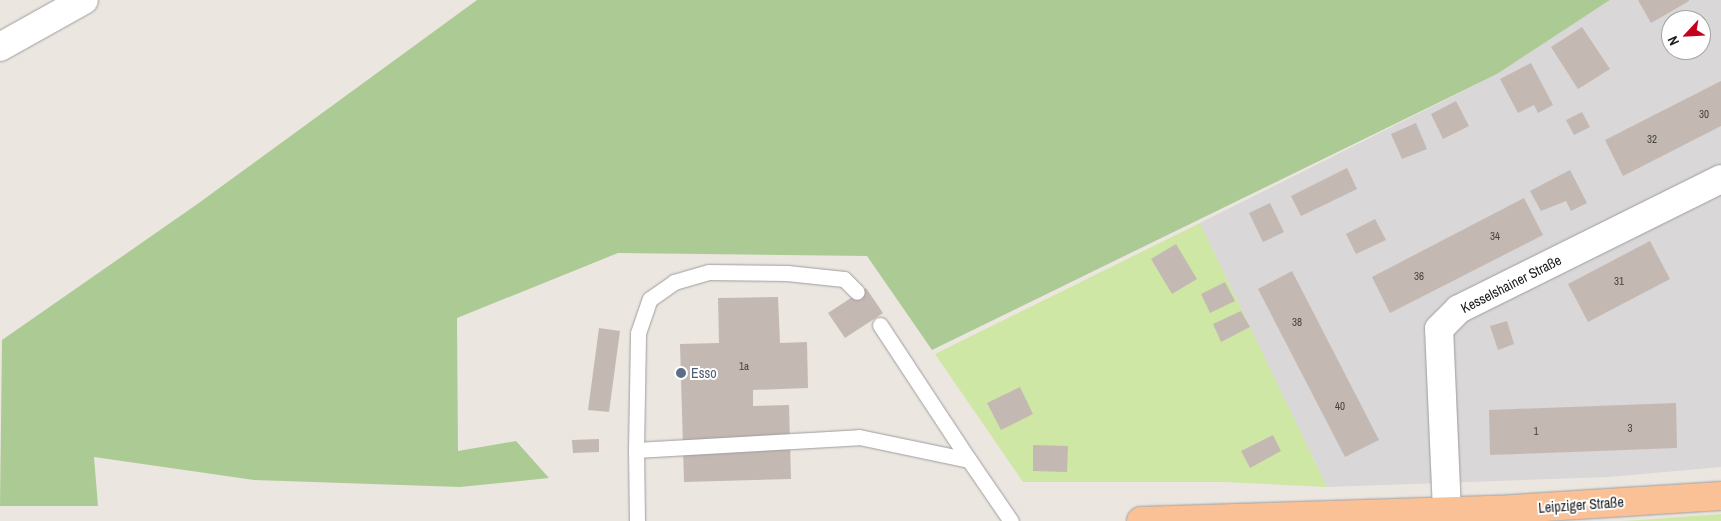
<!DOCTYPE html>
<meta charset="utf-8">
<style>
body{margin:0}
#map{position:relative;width:1721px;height:521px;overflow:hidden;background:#ece6e0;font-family:"Archivo Narrow",sans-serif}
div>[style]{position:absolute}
.residential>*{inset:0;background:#d9d7d7}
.grass>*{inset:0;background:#cfe7a5}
.forest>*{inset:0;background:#accb94}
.building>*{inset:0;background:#c4b8b3}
.roads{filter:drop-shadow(0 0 1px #9e9e9e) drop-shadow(0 0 1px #9e9e9e)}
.lane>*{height:15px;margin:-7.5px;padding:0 7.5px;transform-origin:7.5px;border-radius:7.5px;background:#fff}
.street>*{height:28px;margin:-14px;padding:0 14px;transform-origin:14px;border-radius:14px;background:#fff}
.primary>*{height:28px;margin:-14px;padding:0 14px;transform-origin:14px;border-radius:14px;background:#fac196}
.dots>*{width:14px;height:14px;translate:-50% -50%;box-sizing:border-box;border:2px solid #fff;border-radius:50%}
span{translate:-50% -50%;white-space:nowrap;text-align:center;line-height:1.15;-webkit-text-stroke:4px #fff;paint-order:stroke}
.number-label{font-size:11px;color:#444240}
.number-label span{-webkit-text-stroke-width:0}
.street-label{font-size:14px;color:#1a1a1a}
.service-label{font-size:14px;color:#4e5e75}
.left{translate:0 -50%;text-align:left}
.north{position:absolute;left:1661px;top:10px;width:50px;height:50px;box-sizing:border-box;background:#fff;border:1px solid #a3a3a3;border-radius:50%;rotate:245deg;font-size:14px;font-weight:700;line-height:20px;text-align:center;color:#1a1a1a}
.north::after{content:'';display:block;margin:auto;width:18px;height:22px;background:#c3021e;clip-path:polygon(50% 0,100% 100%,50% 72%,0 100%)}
</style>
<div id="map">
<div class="residential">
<div style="clip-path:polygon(evenodd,1610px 0,1721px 0,1721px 467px,1609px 477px,1327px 487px,1200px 223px,1497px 74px,1610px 0,1671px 20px,1701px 20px,1701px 50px,1671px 50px,1671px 20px)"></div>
</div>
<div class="grass">
<div style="clip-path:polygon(1200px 223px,1327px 487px,1224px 482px,1023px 482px,935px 354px)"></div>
<div style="clip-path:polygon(1721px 514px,1721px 521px,1621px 521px,1640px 520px)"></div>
</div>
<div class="forest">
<div style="clip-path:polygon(477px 0,1610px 0,1497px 74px,932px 350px,867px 256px,618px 253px,457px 318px,458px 451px,516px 441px,549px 478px,460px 487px,254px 480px,94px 457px,98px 506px,0 506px,2px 340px,196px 205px)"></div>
</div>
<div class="building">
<div style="clip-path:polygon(1638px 0,1689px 0,1689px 1px,1651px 23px)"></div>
<div style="clip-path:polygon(1582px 27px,1610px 69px,1578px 89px,1551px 47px)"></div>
<div style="clip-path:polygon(1531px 63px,1553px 105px,1538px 113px,1534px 105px,1518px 113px,1500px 79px)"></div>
<div style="clip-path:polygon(1721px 81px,1721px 126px,1623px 176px,1605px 140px)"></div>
<div style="clip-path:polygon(1456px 101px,1469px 126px,1443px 139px,1431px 114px)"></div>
<div style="clip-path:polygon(1582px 112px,1590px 127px,1574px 135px,1566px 120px)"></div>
<div style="clip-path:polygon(1416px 123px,1427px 149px,1402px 159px,1391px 134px)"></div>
<div style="clip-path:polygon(1347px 168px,1357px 189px,1301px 216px,1291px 196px)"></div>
<div style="clip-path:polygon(1570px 170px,1587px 203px,1571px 211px,1566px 201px,1541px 211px,1530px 191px)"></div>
<div style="clip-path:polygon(1524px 198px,1543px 235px,1390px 313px,1372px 277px)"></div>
<div style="clip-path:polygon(1270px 203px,1284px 232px,1263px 242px,1249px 213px)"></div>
<div style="clip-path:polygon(1375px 219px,1386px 240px,1356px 254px,1346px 234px)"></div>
<div style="clip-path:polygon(1650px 241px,1670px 279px,1588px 322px,1568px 284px)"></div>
<div style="clip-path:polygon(1176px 244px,1197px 279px,1172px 294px,1151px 259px)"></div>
<div style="clip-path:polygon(1292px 271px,1379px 440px,1345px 457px,1258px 289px)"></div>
<div style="clip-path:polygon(1225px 282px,1235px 301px,1210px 313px,1201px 294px)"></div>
<div style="clip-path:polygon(866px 288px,883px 313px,845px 338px,828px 313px)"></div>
<div style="clip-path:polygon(778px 297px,780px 343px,807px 342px,808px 388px,753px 390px,753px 406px,789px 405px,791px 479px,684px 482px,680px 344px,719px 343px,718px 298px)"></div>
<div style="clip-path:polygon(1241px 311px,1250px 327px,1221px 342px,1213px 324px)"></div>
<div style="clip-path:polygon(1507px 321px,1514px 344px,1498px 350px,1490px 326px)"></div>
<div style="clip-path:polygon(599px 328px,620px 331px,609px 412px,588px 410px)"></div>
<div style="clip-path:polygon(1020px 387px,1033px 414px,1001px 430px,987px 403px)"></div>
<div style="clip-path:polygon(1676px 403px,1677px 448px,1490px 455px,1489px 410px)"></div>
<div style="clip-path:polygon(1273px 435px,1281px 451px,1250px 468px,1241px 451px)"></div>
<div style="clip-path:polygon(599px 439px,599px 452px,573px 453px,572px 440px)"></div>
<div style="clip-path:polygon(1033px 445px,1068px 446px,1067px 472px,1033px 471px)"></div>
</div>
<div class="roads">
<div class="lane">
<div style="left:880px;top:325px;width:162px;rotate:56.6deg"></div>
<div style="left:636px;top:450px;width:117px;rotate:-89deg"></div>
<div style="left:638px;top:333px;width:36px;rotate:-71deg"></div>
<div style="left:650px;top:299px;width:29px;rotate:-35deg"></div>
<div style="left:674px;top:282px;width:36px;rotate:-16deg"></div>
<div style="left:709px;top:272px;width:78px;rotate:0.7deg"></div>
<div style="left:787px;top:273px;width:57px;rotate:6deg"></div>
<div style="left:844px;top:279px;width:18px;rotate:45deg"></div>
<div style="left:637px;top:521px;width:71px;rotate:-90.8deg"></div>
<div style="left:636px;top:450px;width:223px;rotate:-3.3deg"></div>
<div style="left:859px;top:437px;width:112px;rotate:11.8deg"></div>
<div style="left:969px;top:460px;width:74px;rotate:55.5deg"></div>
</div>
<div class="street">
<div style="left:0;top:47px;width:96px;rotate:-29.2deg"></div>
<div style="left:1447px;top:511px;width:182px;rotate:-92.5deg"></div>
<div style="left:1439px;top:329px;width:28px;rotate:-45deg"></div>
<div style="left:1459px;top:309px;width:292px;rotate:-26.4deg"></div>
</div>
<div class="primary">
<div style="left:1141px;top:521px;width:356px;rotate:-1.8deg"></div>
<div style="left:1497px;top:510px;width:224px;rotate:-3.6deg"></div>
</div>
</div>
<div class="dots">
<div style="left:681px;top:373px;background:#5c6f8a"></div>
</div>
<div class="number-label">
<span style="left:1704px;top:114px">30</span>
<span style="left:1652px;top:139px">32</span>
<span style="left:1495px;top:236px">34</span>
<span style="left:1419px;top:276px">36</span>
<span style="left:1619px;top:281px">31</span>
<span style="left:1297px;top:322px">38</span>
<span style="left:744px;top:366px">1a</span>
<span style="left:1340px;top:406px">40</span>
<span style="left:1630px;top:428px">3</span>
<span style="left:1536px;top:431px">1</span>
</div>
<div class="street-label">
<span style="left:1511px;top:284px;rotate:-27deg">Kesselshainer Straße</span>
<span style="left:1581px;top:505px;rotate:-4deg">Leipziger Straße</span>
</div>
<div class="service-label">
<span class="left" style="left:691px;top:373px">Esso</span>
</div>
<div class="north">N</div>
</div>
